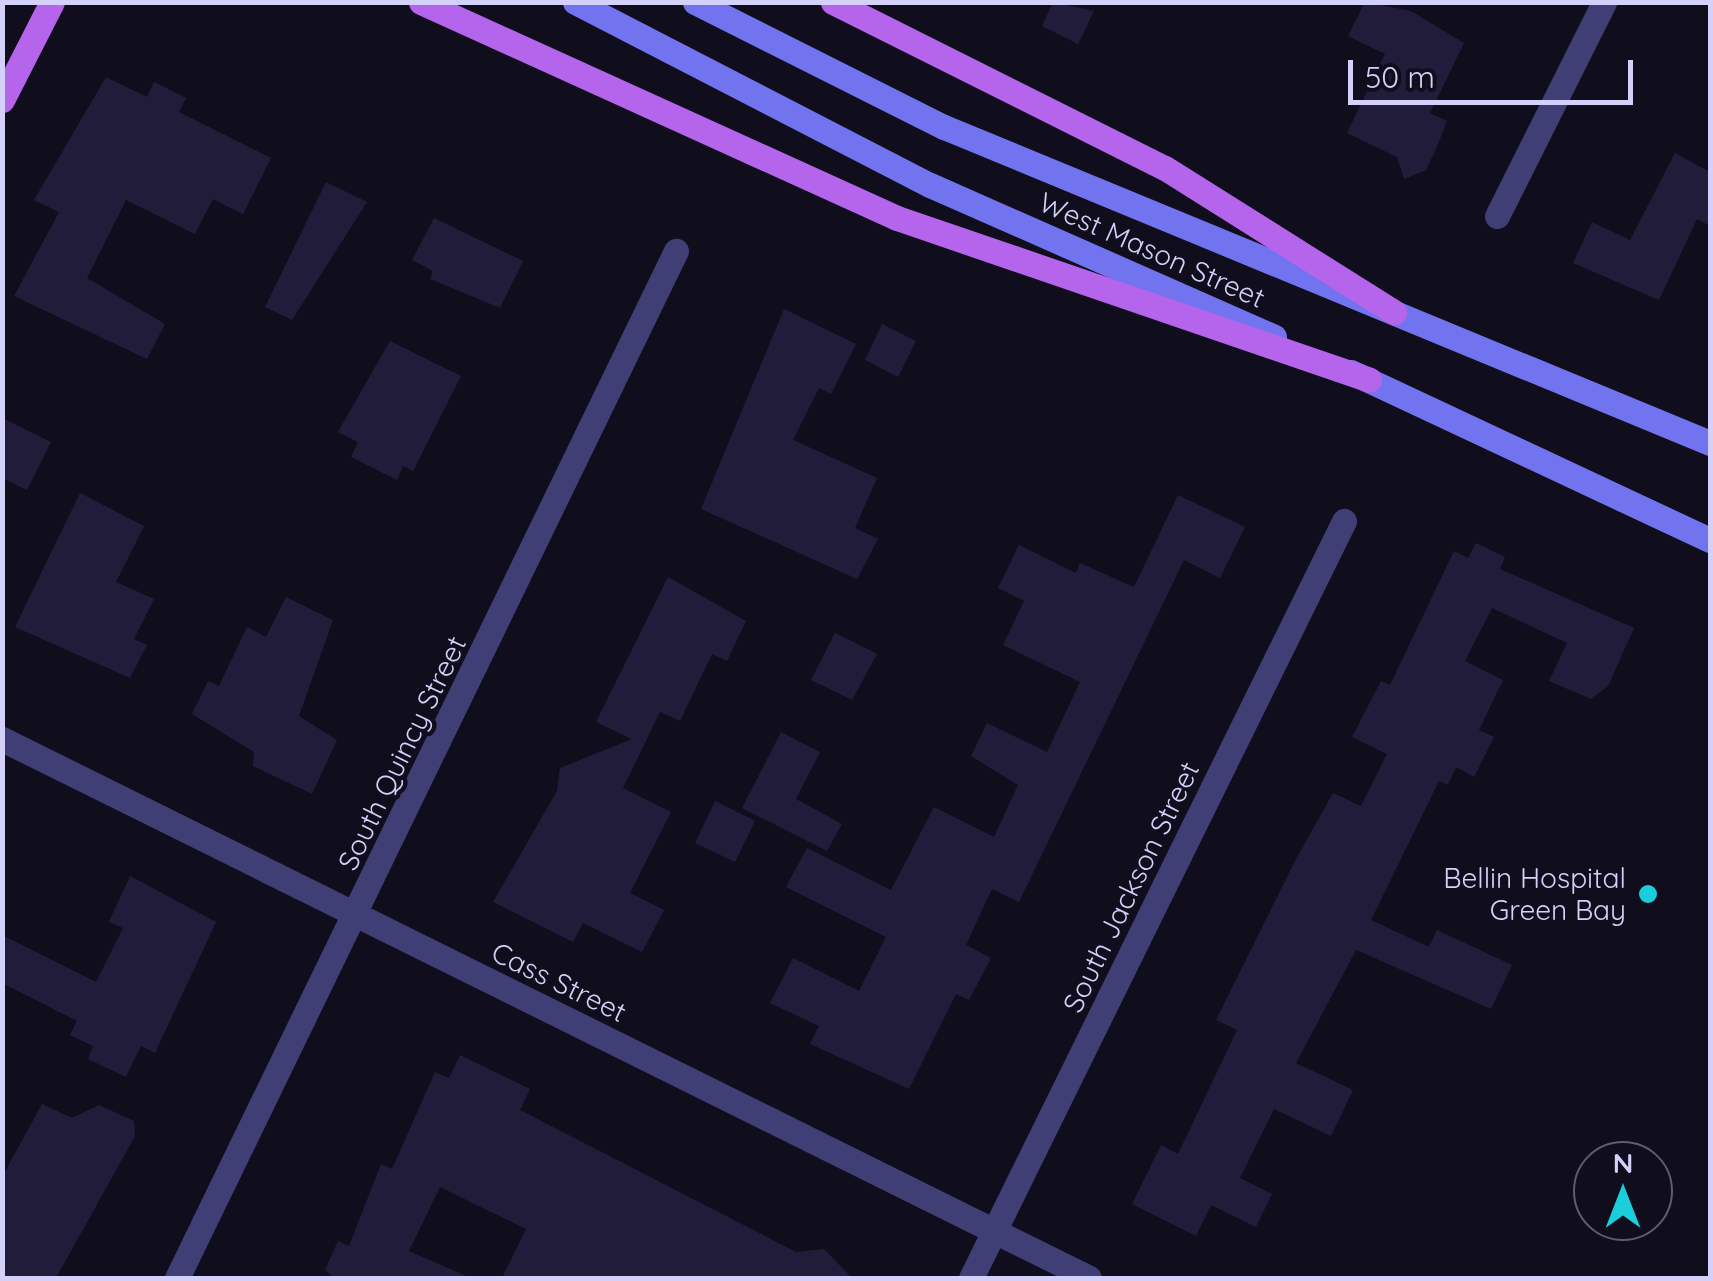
<!DOCTYPE html>
<style>
body{margin:0}
#map{position:relative;width:1713px;height:1281px;overflow:hidden;background:#100e1d;font-family:Quicksand,sans-serif}
div>[style]{position:absolute}
.building>*{inset:0;background:#221c3b}
.street>*{height:25px;margin:-12.5px;padding:0 12.5px;transform-origin:12.5px;border-radius:12.5px;background:#3f3f76}
.secondary>*{height:25px;margin:-12.5px;padding:0 12.5px;transform-origin:12.5px;border-radius:12.5px;background:#7273ee}
.primary>*{height:25px;margin:-12.5px;padding:0 12.5px;transform-origin:12.5px;border-radius:12.5px;background:#b564ec}
.dots>*{width:28px;height:28px;translate:-50% -50%;box-sizing:border-box;border:5px solid #100e1d;border-radius:50%}
span{translate:-50% -50%;white-space:nowrap;text-align:center;line-height:1.15;-webkit-text-stroke:9px #100e1d;paint-order:stroke}
.street-label{font-size:28px;color:#d3d0f9}
.poi-label{font-size:28px;color:#d3d0f9}
.right{translate:-100% -50%;text-align:right}
.frame{position:absolute;inset:0;border:5px solid #d3d0f9;pointer-events:none}
.north{position:absolute;left:1573px;top:1141px;width:100px;height:100px;box-sizing:border-box;background:#100e1d;border:2px solid #5e5c75;border-radius:50%;rotate:0deg;font-size:28px;font-weight:700;line-height:40px;text-align:center;color:#d3d0f9}
.north::after{content:'';display:block;margin:auto;width:35px;height:45px;background:#1acedb;clip-path:polygon(50% 0,100% 100%,50% 72%,0 100%)}
.scale{position:absolute;left:1348px;top:60px;width:285px;height:45px;box-sizing:border-box;border:5px solid #d3d0f9;border-top:0;padding-left:12px;font-size:30px;line-height:35px;white-space:nowrap;color:#d3d0f9;-webkit-text-stroke:8px #100e1d;paint-order:stroke}
</style>
<div id="map">
<div class="building">
<div style="clip-path:polygon(1053px 2px,1094px 11px,1078px 44px,1042px 26px)"></div>
<div style="clip-path:polygon(1365px 2px,1411px 11px,1464px 43px,1430px 113px,1447px 121px,1436px 149px,1426px 170px,1404px 179px,1397px 157px,1347px 133px,1385px 54px,1348px 36px)"></div>
<div style="clip-path:polygon(106px 77px,147px 97px,154px 82px,186px 98px,179px 112px,271px 158px,243px 214px,213px 199px,195px 234px,126px 200px,87px 278px,165px 324px,147px 359px,14px 296px,59px 212px,34px 200px)"></div>
<div style="clip-path:polygon(1675px 153px,1710px 172px,1710px 226px,1697px 219px,1659px 300px,1573px 263px,1592px 222px,1630px 240px)"></div>
<div style="clip-path:polygon(326px 182px,367px 202px,292px 320px,265px 307px)"></div>
<div style="clip-path:polygon(434px 218px,523px 261px,500px 308px,430px 279px,433px 271px,412px 260px)"></div>
<div style="clip-path:polygon(784px 309px,856px 344px,831px 394px,819px 388px,793px 440px,877px 478px,855px 528px,878px 539px,857px 579px,701px 509px)"></div>
<div style="clip-path:polygon(882px 324px,916px 341px,898px 377px,865px 360px)"></div>
<div style="clip-path:polygon(390px 341px,461px 376px,413px 471px,403px 466px,397px 480px,351px 457px,358px 442px,338px 432px)"></div>
<div style="clip-path:polygon(2px 418px,51px 442px,27px 490px,2px 478px)"></div>
<div style="clip-path:polygon(80px 493px,144px 526px,116px 582px,154px 599px,134px 639px,147px 645px,130px 678px,15px 627px)"></div>
<div style="clip-path:polygon(1178px 495px,1245px 527px,1220px 578px,1184px 560px,1019px 902px,992px 889px,966px 945px,991px 958px,969px 1000px,956px 994px,909px 1089px,810px 1044px,819px 1026px,770px 1003px,793px 958px,859px 991px,886px 937px,786px 887px,807px 848px,891px 890px,934px 807px,994px 837px,1018px 785px,971px 756px,987px 723px,1047px 752px,1080px 682px,1003px 645px,1024px 601px,998px 588px,1019px 545px,1076px 573px,1080px 563px,1134px 587px)"></div>
<div style="clip-path:polygon(1476px 543px,1505px 557px,1500px 569px,1634px 628px,1608px 686px,1591px 699px,1549px 681px,1567px 643px,1492px 608px,1465px 661px,1503px 680px,1479px 730px,1494px 737px,1474px 777px,1456px 767px,1448px 785px,1439px 781px,1371px 920px,1429px 947px,1437px 930px,1512px 965px,1491px 1009px,1356px 950px,1296px 1063px,1353px 1090px,1331px 1136px,1274px 1109px,1240px 1178px,1272px 1194px,1256px 1227px,1211px 1205px,1196px 1236px,1132px 1204px,1161px 1145px,1178px 1154px,1237px 1030px,1216px 1020px,1295px 861px,1333px 793px,1361px 806px,1387px 754px,1352px 737px,1381px 681px,1390px 685px,1454px 551px,1468px 558px)"></div>
<div style="clip-path:polygon(668px 577px,746px 621px,727px 661px,712px 654px,680px 721px,660px 712px,623px 788px,671px 812px,630px 893px,664px 910px,642px 952px,583px 923px,573px 942px,493px 902px,557px 791px,560px 768px,632px 739px,596px 722px)"></div>
<div style="clip-path:polygon(286px 597px,333px 620px,299px 716px,337px 740px,312px 794px,253px 766px,254px 752px,192px 714px,208px 681px,219px 686px,247px 627px,266px 637px)"></div>
<div style="clip-path:polygon(835px 633px,877px 654px,852px 700px,811px 680px)"></div>
<div style="clip-path:polygon(781px 732px,820px 752px,796px 799px,842px 824px,827px 851px,742px 808px)"></div>
<div style="clip-path:polygon(715px 801px,755px 821px,735px 862px,695px 843px)"></div>
<div style="clip-path:polygon(130px 876px,216px 922px,155px 1053px,141px 1046px,126px 1077px,88px 1059px,93px 1046px,70px 1035px,77px 1021px,2px 983px,2px 935px,96px 982px,123px 928px,109px 922px)"></div>
<div style="clip-path:polygon(460px 1055px,530px 1089px,520px 1110px,796px 1252px,824px 1249px,852px 1278px,502px 1278px,526px 1229px,440px 1187px,409px 1251px,471px 1278px,334px 1278px,325px 1270px,338px 1241px,349px 1246px,381px 1164px,392px 1169px,435px 1072px,449px 1078px)"></div>
<div style="clip-path:polygon(42px 1104px,72px 1118px,99px 1105px,134px 1121px,135px 1136px,56px 1278px,2px 1278px,2px 1177px)"></div>
</div>
<div class="street">
<div style="left:1497px;top:216px;width:239px;rotate:-63.4deg"></div>
<div style="left:2px;top:739px;width:1213px;rotate:26.37deg"></div>
<div style="left:177px;top:1278px;width:1142px;rotate:-64.09deg"></div>
<div style="left:971px;top:1278px;width:844px;rotate:-63.77deg"></div>
</div>
<div class="secondary">
<div style="left:575px;top:2px;width:399px;rotate:27.3deg"></div>
<div style="left:930px;top:185px;width:376px;rotate:23.8deg"></div>
<div style="left:695px;top:2px;width:279px;rotate:26.7deg"></div>
<div style="left:944px;top:127px;width:829px;rotate:22.42deg"></div>
<div style="left:1351px;top:372px;width:396px;rotate:25.1deg"></div>
</div>
<div class="primary">
<div style="left:421px;top:2px;width:523px;rotate:24.41deg"></div>
<div style="left:897px;top:218px;width:499px;rotate:18.9deg"></div>
<div style="left:833px;top:2px;width:371px;rotate:26.6deg"></div>
<div style="left:1165px;top:168px;width:271px;rotate:32.2deg"></div>
<div style="left:2px;top:100px;width:110px;rotate:-63deg"></div>
</div>
<div class="dots">
<div style="left:1648px;top:894px;background:#1acedb"></div>
</div>
<div class="street-label">
<span style="left:1152px;top:250px;rotate:24deg">West Mason Street</span>
<span style="left:402px;top:753px;rotate:-64deg">South Quincy Street</span>
<span style="left:1131px;top:887px;rotate:-64deg">South Jackson Street</span>
<span style="left:559px;top:982px;rotate:26deg">Cass Street</span>
</div>
<div class="poi-label">
<span class="right" style="left:1626px;top:894px">Bellin Hospital<br>Green Bay</span>
</div>
<div class="frame"></div>
<div class="north">N</div>
<div class="scale">50 m</div>
</div>
